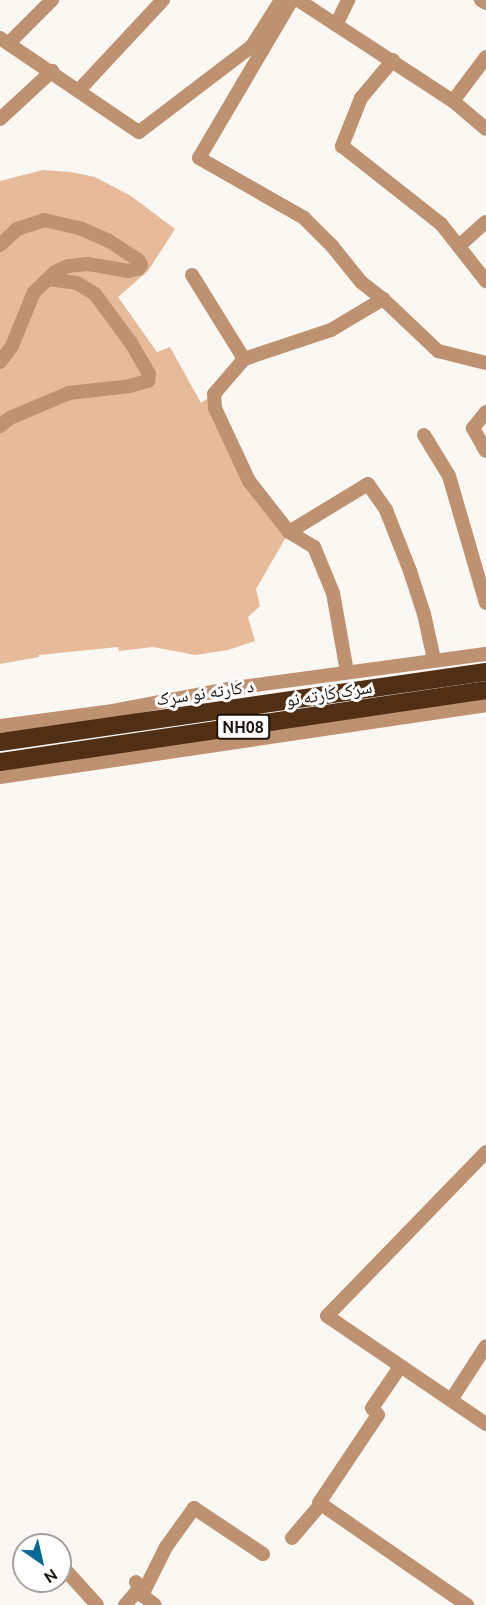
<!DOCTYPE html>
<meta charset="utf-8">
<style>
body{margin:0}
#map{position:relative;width:486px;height:1605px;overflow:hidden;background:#fbf7f3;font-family:Ubuntu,"Noto Naskh Arabic",sans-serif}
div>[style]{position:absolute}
.green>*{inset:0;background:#e7ba9a}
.minor>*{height:14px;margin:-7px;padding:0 7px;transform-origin:7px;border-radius:7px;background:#be9171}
.highway>*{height:18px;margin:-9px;padding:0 9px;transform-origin:9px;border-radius:9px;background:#502f15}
span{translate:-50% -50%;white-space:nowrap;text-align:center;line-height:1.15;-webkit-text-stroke:6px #fff;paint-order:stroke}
.shield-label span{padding:2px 4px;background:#fff;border:2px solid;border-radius:4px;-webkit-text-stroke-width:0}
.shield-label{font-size:16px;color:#1c140f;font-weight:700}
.street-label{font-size:18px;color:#1c140f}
.north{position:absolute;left:12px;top:1533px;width:60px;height:60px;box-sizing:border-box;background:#fff;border:2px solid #a4a19f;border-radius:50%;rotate:146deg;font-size:16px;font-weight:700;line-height:24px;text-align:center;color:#1c140f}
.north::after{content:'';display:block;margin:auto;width:21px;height:27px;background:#036a98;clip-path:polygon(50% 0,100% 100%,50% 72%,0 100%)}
</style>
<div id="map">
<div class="green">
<div style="clip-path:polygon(43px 170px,71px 172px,95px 177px,131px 196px,175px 229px,148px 271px,118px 297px,157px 352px,170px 347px,201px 403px,214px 394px,249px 481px,289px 532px,256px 589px,260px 606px,248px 617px,255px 641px,228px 650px,195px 655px,153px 647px,119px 651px,118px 647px,39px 655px,39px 657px,0 664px,0 181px)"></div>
</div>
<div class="minor">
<div style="left:292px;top:0;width:183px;rotate:120.5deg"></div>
<div style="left:199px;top:158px;width:121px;rotate:29.7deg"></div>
<div style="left:304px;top:218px;width:40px;rotate:45deg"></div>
<div style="left:332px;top:246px;width:46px;rotate:51.1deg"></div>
<div style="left:361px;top:282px;width:28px;rotate:38deg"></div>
<div style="left:383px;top:299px;width:76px;rotate:43.4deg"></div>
<div style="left:438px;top:351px;width:49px;rotate:14deg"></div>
<div style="left:298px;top:0;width:185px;rotate:33.1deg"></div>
<div style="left:453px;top:101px;width:43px;rotate:40.3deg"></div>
<div style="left:481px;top:0;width:6px;rotate:31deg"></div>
<div style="left:336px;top:25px;width:28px;rotate:-64deg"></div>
<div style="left:0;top:38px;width:168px;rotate:34.1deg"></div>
<div style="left:139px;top:132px;width:142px;rotate:-37.3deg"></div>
<div style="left:252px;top:46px;width:54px;rotate:-57.8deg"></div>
<div style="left:9px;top:43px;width:61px;rotate:-45deg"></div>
<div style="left:393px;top:60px;width:50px;rotate:130.1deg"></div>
<div style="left:361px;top:98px;width:52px;rotate:111.6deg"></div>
<div style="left:342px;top:146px;width:126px;rotate:38.2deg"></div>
<div style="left:441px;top:224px;width:73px;rotate:51.7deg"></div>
<div style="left:80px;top:89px;width:122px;rotate:-47deg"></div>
<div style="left:453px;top:101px;width:55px;rotate:-53.1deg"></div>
<div style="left:0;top:119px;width:71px;rotate:-42.7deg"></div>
<div style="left:0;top:245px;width:23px;rotate:-43deg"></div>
<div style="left:17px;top:229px;width:28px;rotate:-18deg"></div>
<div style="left:44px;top:220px;width:39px;rotate:13deg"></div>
<div style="left:82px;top:229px;width:30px;rotate:24deg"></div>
<div style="left:109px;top:241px;width:35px;rotate:33deg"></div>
<div style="left:138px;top:260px;width:6px;rotate:59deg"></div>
<div style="left:141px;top:265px;width:5px;rotate:127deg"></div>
<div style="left:138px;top:269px;width:10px;rotate:169deg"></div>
<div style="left:128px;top:271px;width:41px;rotate:-170.1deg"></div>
<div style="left:88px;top:264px;width:20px;rotate:174deg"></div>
<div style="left:68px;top:266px;width:14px;rotate:155deg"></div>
<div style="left:55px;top:272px;width:29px;rotate:136deg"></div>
<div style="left:34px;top:292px;width:58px;rotate:112.2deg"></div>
<div style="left:12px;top:346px;width:20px;rotate:127deg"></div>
<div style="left:459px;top:246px;width:36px;rotate:-42deg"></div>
<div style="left:192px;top:275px;width:99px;rotate:58.2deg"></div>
<div style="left:486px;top:412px;width:21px;rotate:129deg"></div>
<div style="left:473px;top:428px;width:26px;rotate:61deg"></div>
<div style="left:0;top:426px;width:13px;rotate:-39deg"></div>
<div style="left:10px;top:418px;width:64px;rotate:-23deg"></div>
<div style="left:69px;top:393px;width:61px;rotate:-6.5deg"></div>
<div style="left:130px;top:386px;width:19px;rotate:-16deg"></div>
<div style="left:148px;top:381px;width:7px;rotate:-82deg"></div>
<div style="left:149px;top:374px;width:36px;rotate:-120deg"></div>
<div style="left:131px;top:343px;width:61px;rotate:-126.3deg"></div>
<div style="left:95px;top:294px;width:21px;rotate:-149deg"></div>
<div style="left:77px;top:283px;width:28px;rotate:-172deg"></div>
<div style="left:424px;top:435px;width:48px;rotate:58.6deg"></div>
<div style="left:449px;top:476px;width:132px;rotate:73.8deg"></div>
<div style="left:289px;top:532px;width:92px;rotate:-31.3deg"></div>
<div style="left:368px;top:484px;width:32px;rotate:55deg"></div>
<div style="left:386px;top:510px;width:66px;rotate:68.5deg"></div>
<div style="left:410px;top:571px;width:45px;rotate:72deg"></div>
<div style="left:424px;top:614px;width:46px;rotate:77.5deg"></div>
<div style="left:347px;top:672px;width:80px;rotate:-100deg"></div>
<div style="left:333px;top:593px;width:50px;rotate:-112.4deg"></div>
<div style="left:314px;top:547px;width:29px;rotate:-149deg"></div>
<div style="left:289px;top:532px;width:65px;rotate:-128.1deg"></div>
<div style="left:249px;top:481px;width:81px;rotate:-115deg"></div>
<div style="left:215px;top:408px;width:14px;rotate:-94deg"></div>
<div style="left:214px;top:394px;width:46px;rotate:-49.4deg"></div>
<div style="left:244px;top:359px;width:92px;rotate:-18.4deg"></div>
<div style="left:331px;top:330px;width:61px;rotate:-30.8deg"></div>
<div style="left:0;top:726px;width:114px;rotate:-7.6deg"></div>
<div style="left:113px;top:711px;width:123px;rotate:-10.8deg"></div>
<div style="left:234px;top:688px;width:254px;rotate:-7.7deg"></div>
<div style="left:0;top:777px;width:491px;rotate:-8.4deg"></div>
<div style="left:486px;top:1152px;width:228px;rotate:134.1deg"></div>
<div style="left:327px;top:1316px;width:192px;rotate:34.2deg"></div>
<div style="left:451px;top:1400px;width:64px;rotate:-57.1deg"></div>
<div style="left:321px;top:1504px;width:178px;rotate:34.7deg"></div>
<div style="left:292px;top:1538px;width:45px;rotate:-49.5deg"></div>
<div style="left:321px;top:1504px;width:2px;rotate:-153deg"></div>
<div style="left:319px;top:1503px;width:106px;rotate:-56.2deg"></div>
<div style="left:378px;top:1415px;width:9px;rotate:-131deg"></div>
<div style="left:372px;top:1408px;width:50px;rotate:-55.7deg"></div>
<div style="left:60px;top:1564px;width:55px;rotate:47.9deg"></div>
<div style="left:136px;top:1582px;width:14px;rotate:65deg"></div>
<div style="left:142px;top:1595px;width:16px;rotate:38deg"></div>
<div style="left:142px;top:1595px;width:54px;rotate:-63.4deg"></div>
<div style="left:166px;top:1547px;width:48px;rotate:-54.3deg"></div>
<div style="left:194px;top:1508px;width:83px;rotate:33.7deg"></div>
<div style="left:125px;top:1605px;width:21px;rotate:-49deg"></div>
</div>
<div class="highway">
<div style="left:0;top:742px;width:491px;rotate:-8.2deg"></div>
<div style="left:0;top:762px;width:491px;rotate:-8.4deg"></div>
</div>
<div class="shield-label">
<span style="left:243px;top:727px">NH08</span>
</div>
<div class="street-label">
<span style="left:205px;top:692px;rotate:-8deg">د کارته نو سړک</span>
<span style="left:329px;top:693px;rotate:-9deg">سرک کارته نو</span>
</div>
<div class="north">N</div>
</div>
